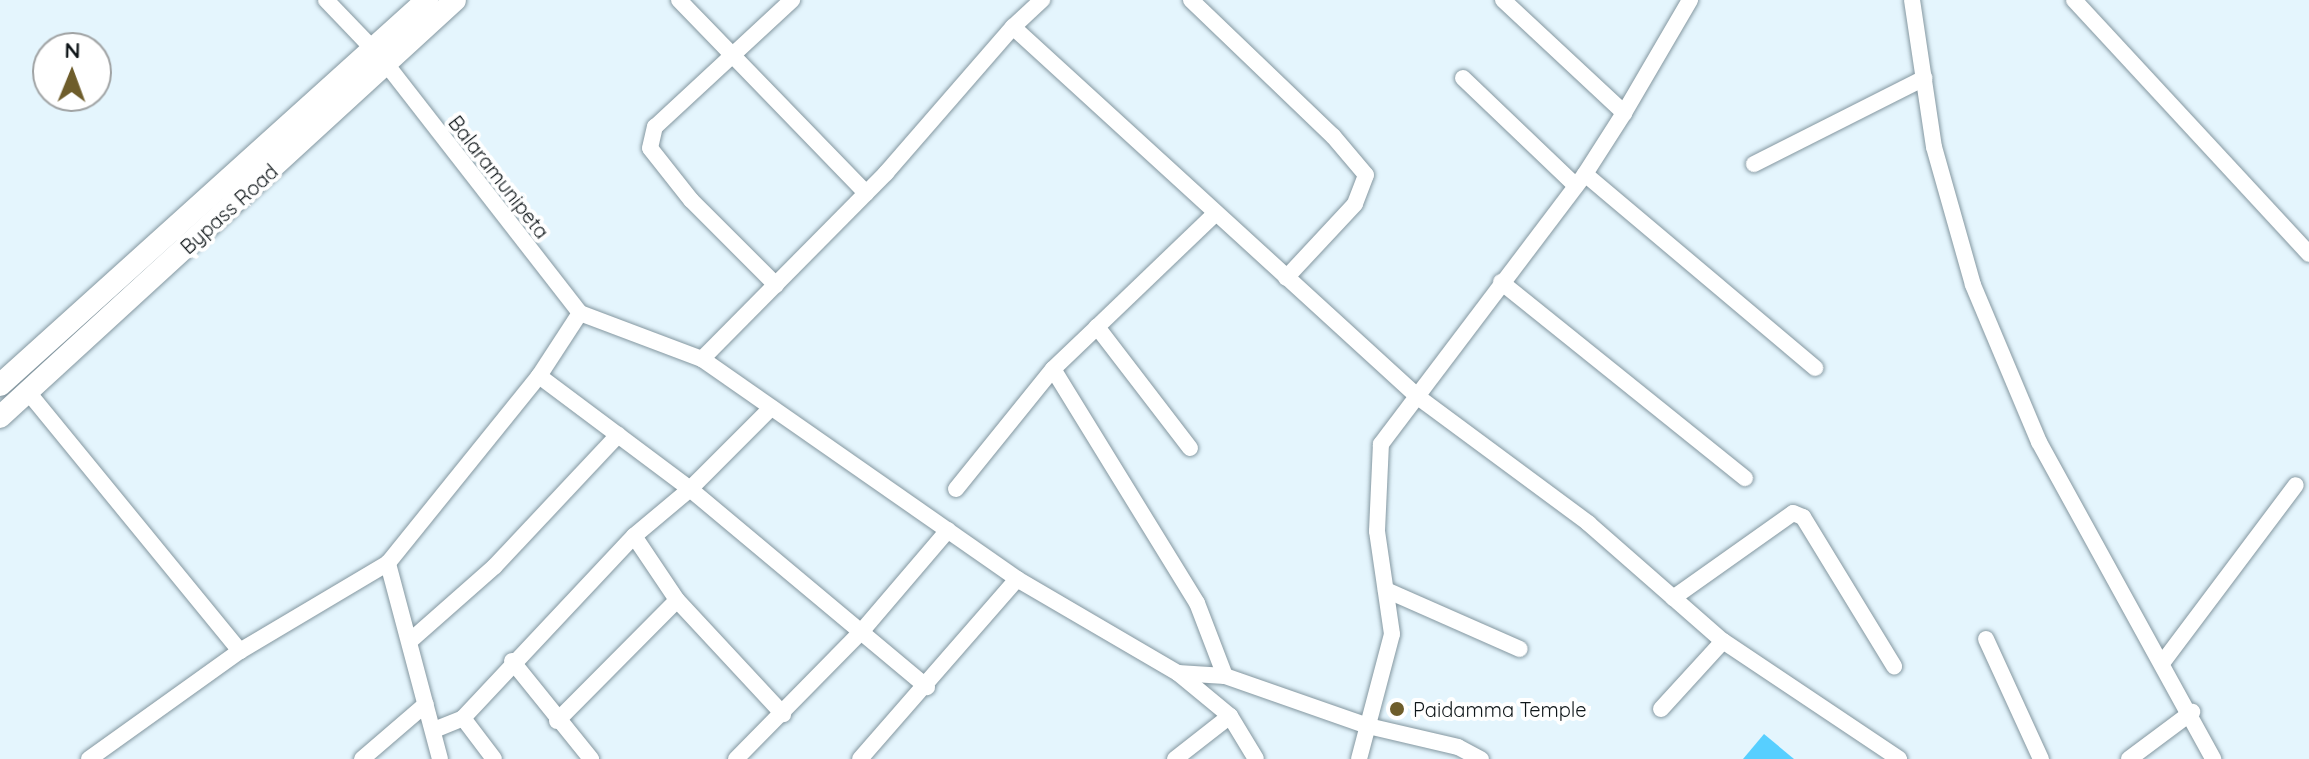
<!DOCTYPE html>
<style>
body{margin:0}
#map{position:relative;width:2309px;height:759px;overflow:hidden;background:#e4f5fd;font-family:Quicksand,sans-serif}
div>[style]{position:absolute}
.building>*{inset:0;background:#57cfff}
.roads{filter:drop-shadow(0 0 2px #8497a0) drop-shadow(0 0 2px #8497a0)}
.street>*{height:16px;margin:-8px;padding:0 8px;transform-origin:8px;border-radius:8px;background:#fff}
.secondary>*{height:22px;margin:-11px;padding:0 11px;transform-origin:11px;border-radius:11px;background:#fff}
.dots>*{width:22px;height:22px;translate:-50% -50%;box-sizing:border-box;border:4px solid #fff;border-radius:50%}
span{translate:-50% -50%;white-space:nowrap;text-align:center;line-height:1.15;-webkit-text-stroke:8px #fff;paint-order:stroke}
.street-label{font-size:20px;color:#0f1619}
.poi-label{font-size:20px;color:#0f1619}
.left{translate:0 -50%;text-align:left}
.north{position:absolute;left:32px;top:32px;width:80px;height:80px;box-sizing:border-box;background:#fff;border:2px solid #9fa2a3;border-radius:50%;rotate:1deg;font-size:22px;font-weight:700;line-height:32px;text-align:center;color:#0f1619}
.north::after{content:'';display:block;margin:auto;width:28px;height:36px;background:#6e5d2b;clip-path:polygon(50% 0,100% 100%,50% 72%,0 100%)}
</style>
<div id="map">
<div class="building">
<div style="clip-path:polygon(1764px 734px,1794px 759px,1743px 759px)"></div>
</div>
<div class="roads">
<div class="street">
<div style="left:326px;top:0;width:66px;rotate:46.2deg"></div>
<div style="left:679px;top:0;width:269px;rotate:45.9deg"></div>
<div style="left:1191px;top:0;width:197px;rotate:43.8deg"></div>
<div style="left:1333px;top:136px;width:51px;rotate:49.8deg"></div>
<div style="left:1366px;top:175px;width:31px;rotate:111deg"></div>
<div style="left:1355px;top:204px;width:101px;rotate:133deg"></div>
<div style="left:1503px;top:0;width:166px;rotate:43deg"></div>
<div style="left:1624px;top:113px;width:131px;rotate:-59.7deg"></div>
<div style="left:1912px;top:0;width:149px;rotate:81.5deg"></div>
<div style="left:1934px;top:147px;width:143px;rotate:74.2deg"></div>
<div style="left:1973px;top:285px;width:170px;rotate:67.2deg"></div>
<div style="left:2039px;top:442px;width:362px;rotate:61.2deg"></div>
<div style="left:2074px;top:0;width:346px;rotate:47.2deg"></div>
<div style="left:1013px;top:27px;width:40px;rotate:-43deg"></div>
<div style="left:387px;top:65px;width:314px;rotate:52.1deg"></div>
<div style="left:1463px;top:78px;width:156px;rotate:43.7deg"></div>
<div style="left:1754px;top:164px;width:191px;rotate:-26.8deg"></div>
<div style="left:1585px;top:174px;width:72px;rotate:-57.4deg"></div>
<div style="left:1501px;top:282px;width:313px;rotate:38.8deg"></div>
<div style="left:776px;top:285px;width:120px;rotate:-135deg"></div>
<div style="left:691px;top:200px;width:66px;rotate:-128.3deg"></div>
<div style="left:650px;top:148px;width:22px;rotate:-77deg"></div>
<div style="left:655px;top:127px;width:187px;rotate:-42.8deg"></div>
<div style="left:580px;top:313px;width:130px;rotate:20.7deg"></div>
<div style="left:702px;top:359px;width:384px;rotate:34.9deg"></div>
<div style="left:1017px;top:579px;width:186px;rotate:30.3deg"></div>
<div style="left:1178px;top:673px;width:47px;rotate:3.7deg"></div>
<div style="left:1225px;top:676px;width:151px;rotate:19.3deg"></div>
<div style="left:1368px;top:726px;width:92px;rotate:13.1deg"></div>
<div style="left:1458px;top:747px;width:26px;rotate:28deg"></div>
<div style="left:1097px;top:327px;width:163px;rotate:-43.8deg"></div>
<div style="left:702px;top:359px;width:262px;rotate:-45.3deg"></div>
<div style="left:886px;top:173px;width:194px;rotate:-49deg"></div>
<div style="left:1013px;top:27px;width:549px;rotate:42.41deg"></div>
<div style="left:1418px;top:397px;width:212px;rotate:36.5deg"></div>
<div style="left:1588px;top:523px;width:179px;rotate:41.2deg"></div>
<div style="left:1723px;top:641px;width:212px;rotate:33.8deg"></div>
<div style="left:539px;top:376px;width:189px;rotate:36.8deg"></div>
<div style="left:690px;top:489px;width:309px;rotate:39.9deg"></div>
<div style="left:28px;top:392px;width:335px;rotate:50.7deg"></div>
<div style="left:1190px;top:448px;width:153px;rotate:-127.5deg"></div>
<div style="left:1097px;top:327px;width:61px;rotate:136.3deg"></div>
<div style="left:1053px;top:369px;width:275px;rotate:58.4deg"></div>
<div style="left:1197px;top:603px;width:78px;rotate:69deg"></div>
<div style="left:956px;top:489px;width:154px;rotate:-51.1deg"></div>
<div style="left:634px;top:536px;width:77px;rotate:56.1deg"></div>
<div style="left:677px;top:600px;width:156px;rotate:47.1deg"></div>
<div style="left:1386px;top:590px;width:146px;rotate:23.8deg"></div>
<div style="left:1673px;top:598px;width:147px;rotate:-35.3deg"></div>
<div style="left:1793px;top:513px;width:11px;rotate:22deg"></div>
<div style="left:1803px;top:517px;width:175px;rotate:58.6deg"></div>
<div style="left:1986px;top:639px;width:132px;rotate:65.4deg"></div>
<div style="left:410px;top:641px;width:113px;rotate:-41.4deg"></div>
<div style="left:495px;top:566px;width:180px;rotate:-46.8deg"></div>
<div style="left:512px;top:661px;width:126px;rotate:51.1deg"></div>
<div style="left:2163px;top:662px;width:221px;rotate:-53.1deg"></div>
<div style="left:1178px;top:673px;width:67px;rotate:39.6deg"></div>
<div style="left:1230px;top:716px;width:50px;rotate:58.8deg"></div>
<div style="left:1661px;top:709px;width:92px;rotate:-47.6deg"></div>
<div style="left:463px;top:718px;width:51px;rotate:52.9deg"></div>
<div style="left:557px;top:721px;width:170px;rotate:-45.2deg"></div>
<div style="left:434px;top:730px;width:31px;rotate:-22deg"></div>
<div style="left:463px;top:718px;width:250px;rotate:-46.8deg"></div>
<div style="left:634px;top:536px;width:73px;rotate:-40deg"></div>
<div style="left:690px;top:489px;width:115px;rotate:-45deg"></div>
<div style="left:89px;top:759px;width:186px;rotate:-35.6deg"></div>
<div style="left:240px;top:651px;width:172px;rotate:-30.7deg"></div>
<div style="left:362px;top:759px;width:84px;rotate:-40.7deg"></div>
<div style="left:440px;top:759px;width:203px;rotate:-104.9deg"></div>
<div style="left:388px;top:563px;width:240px;rotate:-51.1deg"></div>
<div style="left:539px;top:376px;width:75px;rotate:-56.9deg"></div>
<div style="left:736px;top:759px;width:178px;rotate:-45.5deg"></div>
<div style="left:861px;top:632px;width:134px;rotate:-49.5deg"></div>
<div style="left:860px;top:759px;width:239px;rotate:-48.9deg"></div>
<div style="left:1175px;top:759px;width:70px;rotate:-38deg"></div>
<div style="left:1359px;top:759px;width:129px;rotate:-75.2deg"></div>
<div style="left:1392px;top:634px;width:104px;rotate:-98.3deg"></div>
<div style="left:1377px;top:531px;width:87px;rotate:-87.4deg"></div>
<div style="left:1381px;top:444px;width:338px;rotate:-52.9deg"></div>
<div style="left:1585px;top:174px;width:301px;rotate:40.1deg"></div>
<div style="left:2129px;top:759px;width:79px;rotate:-36.7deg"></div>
</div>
<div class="secondary">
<div style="left:0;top:385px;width:575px;rotate:-42.04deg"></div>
<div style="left:0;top:417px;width:617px;rotate:-42.5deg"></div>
</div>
</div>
<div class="dots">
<div style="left:1397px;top:709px;background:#6e5d2b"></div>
</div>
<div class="street-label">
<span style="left:499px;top:177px;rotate:52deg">Balaramunipeta</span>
<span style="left:229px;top:209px;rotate:-42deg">Bypass Road</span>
</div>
<div class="poi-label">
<span class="left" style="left:1413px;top:709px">Paidamma Temple</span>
</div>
<div class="north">N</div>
</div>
